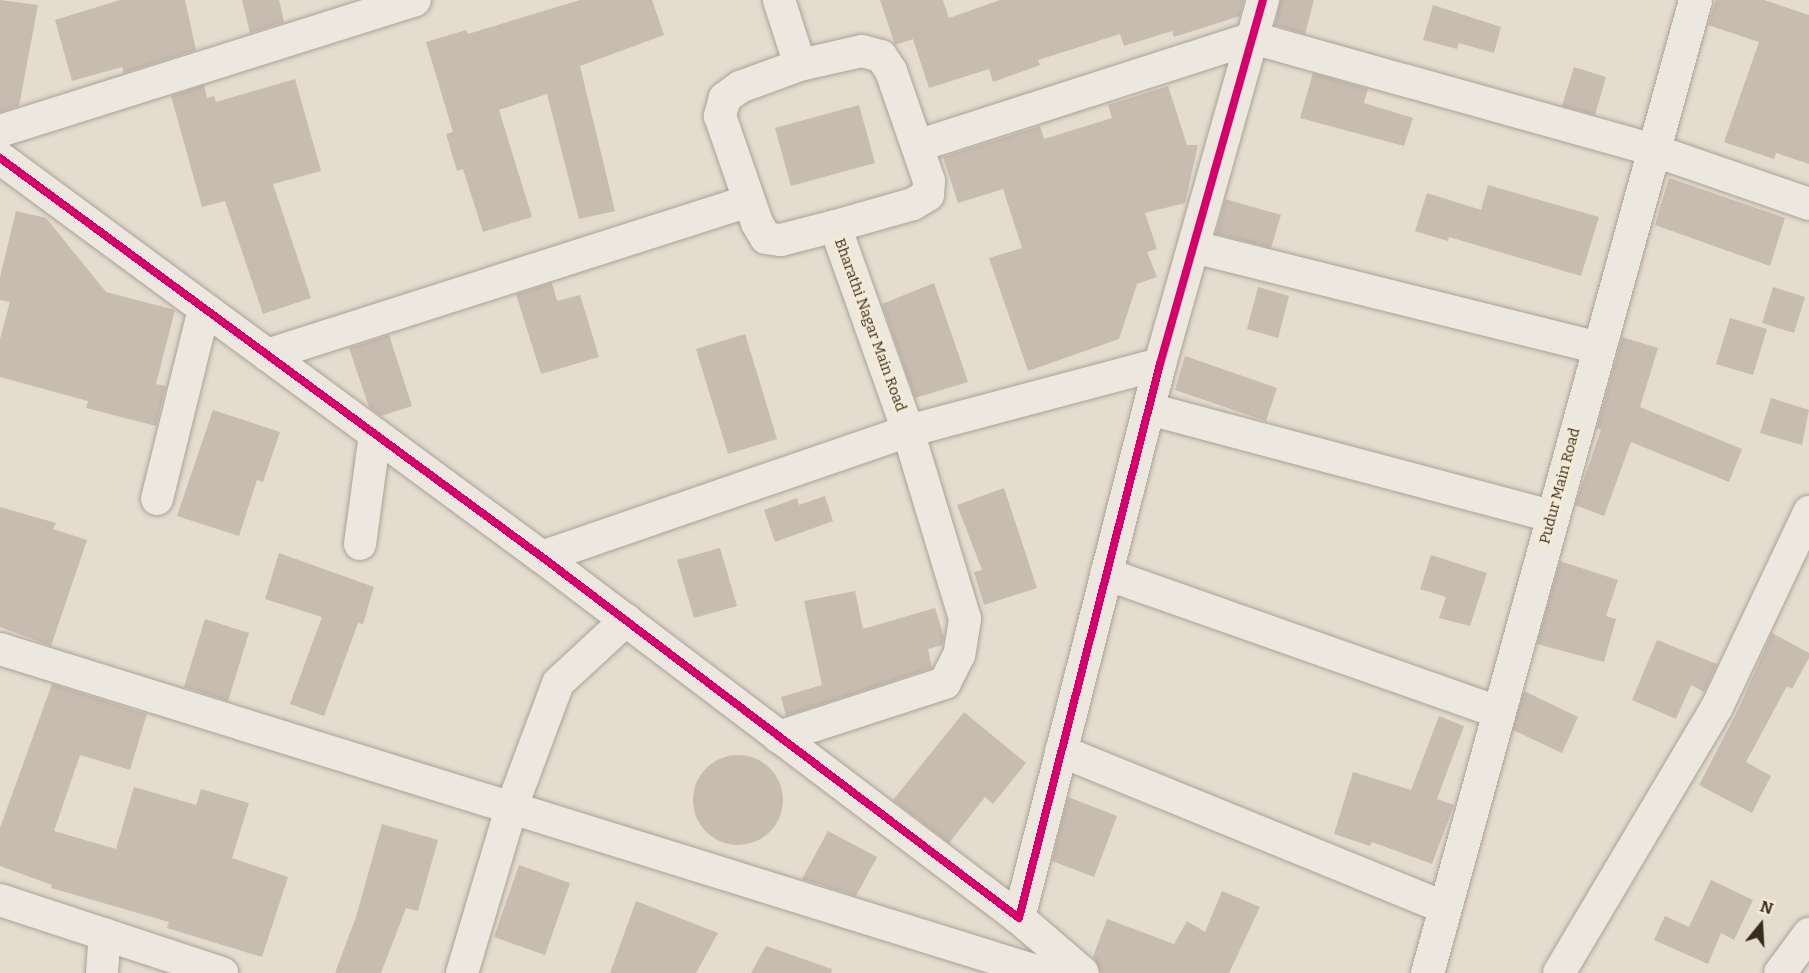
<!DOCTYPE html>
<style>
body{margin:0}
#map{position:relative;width:1809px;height:973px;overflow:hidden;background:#e4dcce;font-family:Bitter,serif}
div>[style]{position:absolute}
.building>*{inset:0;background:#c8bbaf}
.round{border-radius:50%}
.roads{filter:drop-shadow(0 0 2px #a9a297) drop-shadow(0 0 2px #a9a297)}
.minor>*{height:32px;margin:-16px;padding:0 16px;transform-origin:16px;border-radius:16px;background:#ece8df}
.tertiary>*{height:33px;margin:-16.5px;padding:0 16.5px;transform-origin:16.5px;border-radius:16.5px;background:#ece8df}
.cycleway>*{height:8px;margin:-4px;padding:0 4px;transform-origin:4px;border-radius:4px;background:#d6006c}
span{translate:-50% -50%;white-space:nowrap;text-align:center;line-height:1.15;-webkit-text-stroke:4.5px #f5ebd4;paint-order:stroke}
.street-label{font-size:15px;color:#382a1f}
.north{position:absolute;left:1731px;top:895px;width:60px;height:60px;-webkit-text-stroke:4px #f5ebd4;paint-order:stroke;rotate:18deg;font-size:16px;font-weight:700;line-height:24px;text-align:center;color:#382a1f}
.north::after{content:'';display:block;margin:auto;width:21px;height:27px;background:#382a1f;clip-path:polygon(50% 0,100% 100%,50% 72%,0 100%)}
</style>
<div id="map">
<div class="building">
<div style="clip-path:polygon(0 0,38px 5px,19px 106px,0 112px)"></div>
<div style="clip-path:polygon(120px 0,185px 0,196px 50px,124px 73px,122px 67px,72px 81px,55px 20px)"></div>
<div style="clip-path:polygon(242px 0,279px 0,284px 22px,250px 33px)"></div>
<div style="clip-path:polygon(580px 0,652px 0,664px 35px,580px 66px,615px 211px,579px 219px,547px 94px,499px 110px,532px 217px,483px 232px,463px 169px,457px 171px,446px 134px,453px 132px,426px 42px,466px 30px,468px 34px)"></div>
<div style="clip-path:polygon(880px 0,943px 0,949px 18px,1000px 0,1244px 0,1240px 16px,1174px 37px,1172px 31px,1124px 46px,1120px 34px,1038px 60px,1040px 65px,993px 82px,989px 69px,929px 88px,913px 39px,895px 45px)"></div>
<div style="clip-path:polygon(1280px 0,1314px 0,1305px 34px,1275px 25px)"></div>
<div style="clip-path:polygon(1716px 0,1764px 0,1809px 15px,1809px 164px,1776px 153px,1774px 159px,1724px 142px,1759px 42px,1708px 25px)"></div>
<div style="clip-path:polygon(1433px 5px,1501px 27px,1494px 53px,1459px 43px,1457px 49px,1423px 40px)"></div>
<div style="clip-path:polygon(1574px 67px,1606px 77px,1595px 115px,1562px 106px)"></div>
<div style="clip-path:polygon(1313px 73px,1368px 89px,1364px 103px,1413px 118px,1404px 146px,1300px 118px)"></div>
<div style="clip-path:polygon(295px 79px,321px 171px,273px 184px,311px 298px,263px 314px,225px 201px,202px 207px,171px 96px,204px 85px,207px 98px,214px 96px,216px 102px)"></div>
<div style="clip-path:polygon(1168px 86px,1187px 145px,1198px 145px,1185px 203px,1145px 213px,1157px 249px,1147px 252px,1157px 277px,1137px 284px,1119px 339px,1028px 371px,989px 258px,1022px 248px,1003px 189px,958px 203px,943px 157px,1040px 126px,1044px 139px,1112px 118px,1108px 105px)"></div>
<div style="clip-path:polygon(859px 105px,875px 163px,791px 186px,775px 128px)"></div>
<div style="clip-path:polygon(1669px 178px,1785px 218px,1770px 266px,1655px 225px)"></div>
<div style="clip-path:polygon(1488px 185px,1599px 217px,1581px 276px,1449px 237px,1448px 241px,1415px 231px,1427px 193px,1481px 210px)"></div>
<div style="clip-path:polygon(1225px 199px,1281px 215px,1271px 248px,1216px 234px)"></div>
<div style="clip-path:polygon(16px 211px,46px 218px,106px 292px,175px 310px,156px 384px,166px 386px,156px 426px,86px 408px,88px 401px,0 377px,0 339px,10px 302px,0 300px,0 277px)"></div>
<div style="clip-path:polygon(552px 283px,557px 301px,580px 295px,599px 357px,541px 374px,516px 294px)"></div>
<div style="clip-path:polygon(934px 283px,968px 382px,915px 398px,882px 304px)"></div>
<div style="clip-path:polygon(1258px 287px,1289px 296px,1278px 338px,1247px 329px)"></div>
<div style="clip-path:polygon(1773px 287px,1805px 297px,1794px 333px,1762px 323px)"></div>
<div style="clip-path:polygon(1730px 318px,1767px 329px,1753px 375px,1716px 364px)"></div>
<div style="clip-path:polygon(745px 334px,777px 439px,728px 454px,696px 349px)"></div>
<div style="clip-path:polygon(389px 335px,412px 406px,381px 416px,369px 407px,349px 348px)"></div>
<div style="clip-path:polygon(1622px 337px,1658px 348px,1640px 407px,1742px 449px,1729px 482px,1631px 442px,1604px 516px,1575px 505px,1601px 430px,1597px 428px)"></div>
<div style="clip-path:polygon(1185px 356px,1277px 388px,1266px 421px,1175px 390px)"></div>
<div style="clip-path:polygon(1771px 398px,1809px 410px,1802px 445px,1760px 433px)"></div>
<div style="clip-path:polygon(213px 410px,280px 432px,263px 482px,257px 480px,239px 536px,177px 516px)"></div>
<div style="clip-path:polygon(1004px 488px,1037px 588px,984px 605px,974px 572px,982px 570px,957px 505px)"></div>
<div style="clip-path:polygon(825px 496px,833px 521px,775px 542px,764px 510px,797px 498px,799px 505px)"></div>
<div style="clip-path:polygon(0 507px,56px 523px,53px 529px,87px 540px,51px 646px,0 627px)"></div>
<div style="clip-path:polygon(720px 548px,737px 606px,694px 618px,677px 560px)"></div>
<div style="clip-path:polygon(279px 553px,374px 587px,363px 624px,358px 623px,324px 716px,290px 704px,322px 617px,265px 599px)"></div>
<div style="clip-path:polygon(1431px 555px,1487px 573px,1470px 626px,1439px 618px,1446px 597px,1420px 589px)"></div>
<div style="clip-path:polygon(1560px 561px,1618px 580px,1606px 616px,1616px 619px,1604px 662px,1537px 644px)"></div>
<div style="clip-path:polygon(855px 591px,863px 629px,935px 608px,944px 637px,942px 645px,928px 649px,932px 668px,786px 716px,781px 697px,822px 685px,804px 601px)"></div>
<div style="clip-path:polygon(205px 619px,249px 633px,228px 701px,184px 687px)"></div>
<div style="clip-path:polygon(1772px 633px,1809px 653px,1809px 658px,1792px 689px,1787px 686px,1746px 762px,1771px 776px,1752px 813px,1699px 785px,1738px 710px)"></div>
<div style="clip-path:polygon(1657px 640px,1717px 664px,1704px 692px,1691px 685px,1676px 719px,1632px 700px)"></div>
<div style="clip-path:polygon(52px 684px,147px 714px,130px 770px,80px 755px,54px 831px,116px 849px,134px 787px,196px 805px,201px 789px,249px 803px,232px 858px,288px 877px,262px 957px,167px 928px,169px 922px,51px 888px,52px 885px,0 866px,0 828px)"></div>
<div style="clip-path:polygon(1524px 691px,1578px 717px,1562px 753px,1513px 730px)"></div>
<div style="clip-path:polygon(964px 712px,1026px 763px,993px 804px,985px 797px,949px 843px,893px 800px)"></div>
<div style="clip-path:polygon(1439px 716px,1464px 726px,1437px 799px,1454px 805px,1432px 864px,1372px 842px,1370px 846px,1334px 834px,1353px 772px,1411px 790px)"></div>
<div class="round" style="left:693px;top:755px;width:90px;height:90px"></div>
<div style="clip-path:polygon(1068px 797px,1117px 816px,1094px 877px,1052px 861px)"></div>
<div style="clip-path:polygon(382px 824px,438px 840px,418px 911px,406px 908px,381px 973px,335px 973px,356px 917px)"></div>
<div style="clip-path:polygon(828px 831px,877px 857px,856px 896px,802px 879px)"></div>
<div style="clip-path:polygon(519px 865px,570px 883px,545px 955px,494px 937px)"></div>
<div style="clip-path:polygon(1711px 880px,1753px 900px,1734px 940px,1721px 933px,1708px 964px,1654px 940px,1665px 916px,1689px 927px)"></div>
<div style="clip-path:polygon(1222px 891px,1260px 907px,1229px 973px,1101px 973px,1093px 957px,1107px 919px,1174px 944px,1187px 921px,1205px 932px)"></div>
<div style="clip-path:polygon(636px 901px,718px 933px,696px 973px,610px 973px)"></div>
<div style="clip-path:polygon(766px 946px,832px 969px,831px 973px,751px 973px)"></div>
</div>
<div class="roads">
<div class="minor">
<div style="left:779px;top:0;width:68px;rotate:72.1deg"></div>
<div style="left:800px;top:65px;width:64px;rotate:-12.7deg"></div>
<div style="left:862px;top:51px;width:20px;rotate:15deg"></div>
<div style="left:881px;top:56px;width:18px;rotate:56deg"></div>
<div style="left:891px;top:71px;width:116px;rotate:70.9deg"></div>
<div style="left:929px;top:181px;width:14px;rotate:94deg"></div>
<div style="left:928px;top:195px;width:17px;rotate:149deg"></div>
<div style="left:913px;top:204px;width:81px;rotate:164.2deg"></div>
<div style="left:835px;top:226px;width:218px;rotate:70.4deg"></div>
<div style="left:908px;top:431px;width:196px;rotate:73.1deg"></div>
<div style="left:965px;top:619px;width:36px;rotate:99deg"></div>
<div style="left:959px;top:655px;width:31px;rotate:117deg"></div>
<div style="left:945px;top:683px;width:175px;rotate:162deg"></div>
<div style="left:800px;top:65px;width:64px;rotate:159.9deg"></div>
<div style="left:740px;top:87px;width:19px;rotate:144deg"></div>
<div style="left:725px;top:98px;width:19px;rotate:106deg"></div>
<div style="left:720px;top:116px;width:113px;rotate:70.9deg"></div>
<div style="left:757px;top:223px;width:17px;rotate:59deg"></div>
<div style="left:766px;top:238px;width:15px;rotate:8deg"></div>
<div style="left:781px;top:240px;width:56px;rotate:-14.5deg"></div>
<div style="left:0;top:131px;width:435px;rotate:-17.5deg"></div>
<div style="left:917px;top:146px;width:353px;rotate:-17.8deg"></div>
<div style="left:1253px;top:38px;width:415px;rotate:15.6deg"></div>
<div style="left:1653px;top:150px;width:165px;rotate:19.1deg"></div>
<div style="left:0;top:158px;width:673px;rotate:36.36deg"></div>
<div style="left:542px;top:557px;width:598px;rotate:37.12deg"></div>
<div style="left:1019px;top:918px;width:572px;rotate:-75.72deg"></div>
<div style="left:1160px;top:364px;width:378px;rotate:-74.2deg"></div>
<div style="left:1194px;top:247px;width:416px;rotate:14deg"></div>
<div style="left:267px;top:355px;width:506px;rotate:-17.72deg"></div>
<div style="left:1149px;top:409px;width:417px;rotate:14.9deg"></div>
<div style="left:157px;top:499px;width:196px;rotate:-76.1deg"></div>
<div style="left:360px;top:544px;width:111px;rotate:-82.2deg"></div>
<div style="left:542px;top:557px;width:387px;rotate:-19deg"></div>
<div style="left:908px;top:431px;width:261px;rotate:-14.9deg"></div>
<div style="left:1106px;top:574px;width:416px;rotate:19.4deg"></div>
<div style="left:0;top:649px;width:1092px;rotate:17.26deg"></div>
<div style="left:1061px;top:751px;width:415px;rotate:22.2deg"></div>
<div style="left:0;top:900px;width:234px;rotate:18.2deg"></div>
<div style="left:1019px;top:918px;width:84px;rotate:40.7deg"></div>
<div style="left:102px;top:973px;width:39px;rotate:-86deg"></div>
<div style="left:462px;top:973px;width:171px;rotate:-73.4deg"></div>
<div style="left:511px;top:809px;width:134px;rotate:-69.5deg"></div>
<div style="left:558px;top:683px;width:93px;rotate:-42.8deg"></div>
<div style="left:1559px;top:973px;width:309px;rotate:-59.3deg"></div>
<div style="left:1717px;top:707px;width:216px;rotate:-64.7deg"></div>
<div style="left:1780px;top:973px;width:49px;rotate:-53.4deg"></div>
</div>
<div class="tertiary">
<div style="left:1427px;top:973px;width:1009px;rotate:-74.6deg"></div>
</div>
</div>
<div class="cycleway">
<div style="left:0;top:158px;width:673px;rotate:36.36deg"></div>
<div style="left:542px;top:557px;width:598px;rotate:37.12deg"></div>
<div style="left:1019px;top:918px;width:572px;rotate:-75.72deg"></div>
<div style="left:1160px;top:364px;width:378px;rotate:-74.2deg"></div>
</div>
<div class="street-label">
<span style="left:870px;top:325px;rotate:70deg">Bharathi Nagar Main Road</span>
<span style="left:1560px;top:486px;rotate:-75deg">Pudur Main Road</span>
</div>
<div class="north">N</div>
</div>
